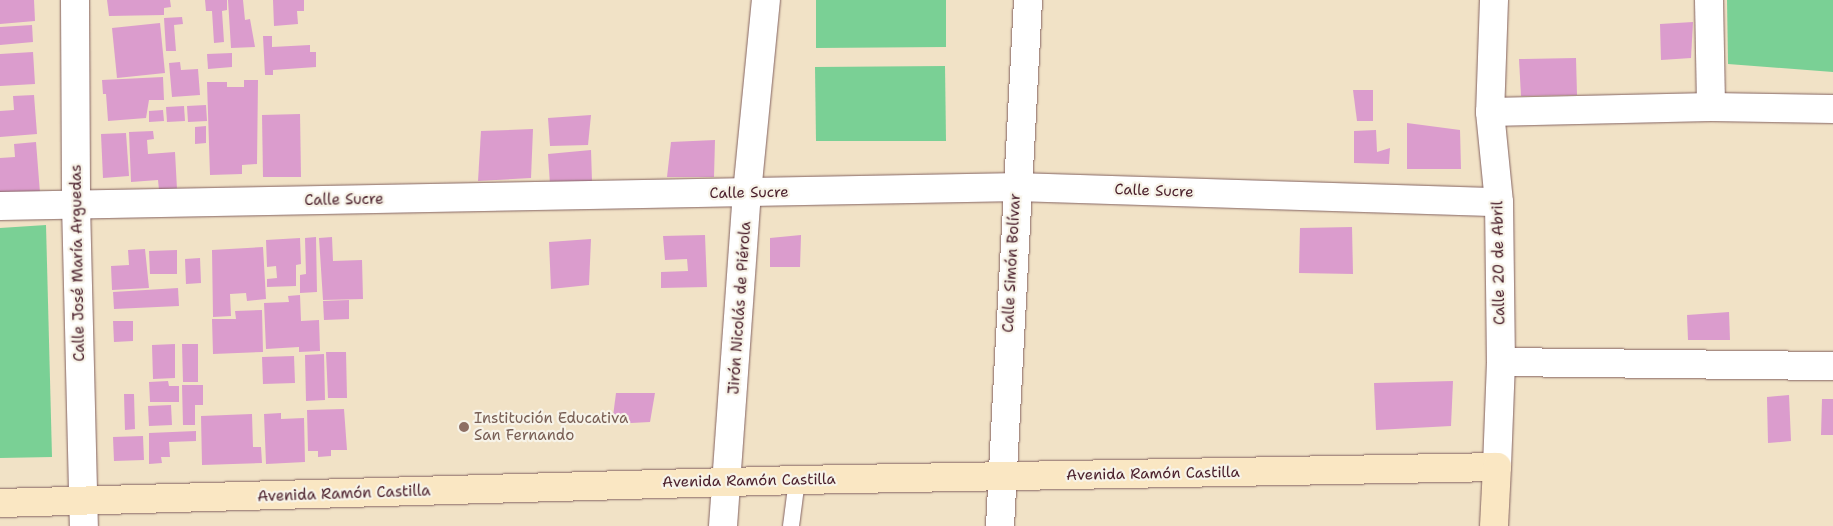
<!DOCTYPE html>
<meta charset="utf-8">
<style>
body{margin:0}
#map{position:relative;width:1833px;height:526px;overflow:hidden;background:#f1e2c6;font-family:"Shantell Sans",sans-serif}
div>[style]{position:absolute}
.green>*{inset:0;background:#7ad095}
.building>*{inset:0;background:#db9ccd}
.roads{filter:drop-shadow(0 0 1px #846361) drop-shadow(0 0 1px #846361)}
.lane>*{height:16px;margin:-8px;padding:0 8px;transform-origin:8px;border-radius:8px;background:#fff}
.street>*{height:28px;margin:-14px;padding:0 14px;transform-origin:14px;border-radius:14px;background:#fff}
.secondary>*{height:28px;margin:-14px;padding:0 14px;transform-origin:14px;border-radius:14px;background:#fae7c3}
.dots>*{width:14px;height:14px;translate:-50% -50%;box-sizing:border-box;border:2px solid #f7f3e8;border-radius:50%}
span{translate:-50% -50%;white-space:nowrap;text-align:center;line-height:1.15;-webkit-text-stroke:4.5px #f7f3e8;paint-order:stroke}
.street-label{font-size:15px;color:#4a1f2b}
.education-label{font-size:15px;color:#785e54}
.left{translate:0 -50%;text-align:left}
</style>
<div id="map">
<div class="green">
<div style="clip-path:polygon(816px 0,946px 0,946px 47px,816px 48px)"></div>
<div style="clip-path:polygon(1727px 0,1833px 0,1833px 72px,1728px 64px)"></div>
<div style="clip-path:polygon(945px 66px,946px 141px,816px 141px,815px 67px)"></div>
<div style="clip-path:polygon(46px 225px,52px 457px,0 458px,0 228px)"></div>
</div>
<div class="building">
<div style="clip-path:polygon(0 0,34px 0,35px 21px,0 24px)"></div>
<div style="clip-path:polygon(107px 0,170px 0,171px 7px,164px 8px,164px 15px,109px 16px)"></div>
<div style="clip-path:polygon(205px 0,227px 0,227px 10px,222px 11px,224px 42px,214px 43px,212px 11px,206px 11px)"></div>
<div style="clip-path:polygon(228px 0,243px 0,245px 20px,250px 19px,255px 47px,231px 48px)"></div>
<div style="clip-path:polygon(273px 0,304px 0,304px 11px,297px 11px,298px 24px,274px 26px)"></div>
<div style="clip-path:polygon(182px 17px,183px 24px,174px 25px,176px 51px,166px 51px,164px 18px)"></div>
<div style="clip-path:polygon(1693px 22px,1691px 58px,1661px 60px,1660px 24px)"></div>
<div style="clip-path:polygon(160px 23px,165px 73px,117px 78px,112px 28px)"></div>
<div style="clip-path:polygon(32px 25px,33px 42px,0 45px,0 27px)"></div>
<div style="clip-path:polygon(263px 36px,272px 36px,272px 47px,310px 45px,310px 52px,316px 52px,316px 67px,273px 70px,273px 75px,265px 75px)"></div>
<div style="clip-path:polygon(33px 52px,35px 84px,0 86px,0 54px)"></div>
<div style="clip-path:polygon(232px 53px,232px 67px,208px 69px,207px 54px)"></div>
<div style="clip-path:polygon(1576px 58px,1577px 95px,1521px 96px,1519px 59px)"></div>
<div style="clip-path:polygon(180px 62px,181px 70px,198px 69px,200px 95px,172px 97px,169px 63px)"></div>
<div style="clip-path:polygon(163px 77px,164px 100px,149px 100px,146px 118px,108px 121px,106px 94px,103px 94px,102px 80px)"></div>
<div style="clip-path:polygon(244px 80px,258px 80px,257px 164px,242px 165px,242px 174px,210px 175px,207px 82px,227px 82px,227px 87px,244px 87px)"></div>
<div style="clip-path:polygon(1353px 90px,1373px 90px,1373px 121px,1357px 121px)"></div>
<div style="clip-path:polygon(34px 95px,37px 134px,0 137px,0 111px,14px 110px,13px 96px)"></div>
<div style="clip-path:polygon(206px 105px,207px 121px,188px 122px,187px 106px)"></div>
<div style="clip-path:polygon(184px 106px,185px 121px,167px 122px,166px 107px)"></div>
<div style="clip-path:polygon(163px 110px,164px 121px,149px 122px,149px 111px)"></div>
<div style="clip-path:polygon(300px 114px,301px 177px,263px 177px,262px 115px)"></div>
<div style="clip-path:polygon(591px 115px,588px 145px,550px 146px,548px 118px)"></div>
<div style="clip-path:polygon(1407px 123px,1460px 130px,1461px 169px,1407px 169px)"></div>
<div style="clip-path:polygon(206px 126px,206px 143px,195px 144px,195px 127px)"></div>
<div style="clip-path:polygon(533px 129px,531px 178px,478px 181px,481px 131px)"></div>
<div style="clip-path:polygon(1376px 130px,1377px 152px,1390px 148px,1389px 164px,1354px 163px,1354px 131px)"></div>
<div style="clip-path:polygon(153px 131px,154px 139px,147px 140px,148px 154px,175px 152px,177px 189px,159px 190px,158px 180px,131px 182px,129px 132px)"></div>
<div style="clip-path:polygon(126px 133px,129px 176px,103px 178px,101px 134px)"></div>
<div style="clip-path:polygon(715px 140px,714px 177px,667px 177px,671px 142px)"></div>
<div style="clip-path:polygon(36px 142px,40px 193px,0 196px,0 158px,15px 157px,14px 144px)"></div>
<div style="clip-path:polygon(591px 150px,592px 182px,550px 185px,548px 154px)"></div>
<div style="clip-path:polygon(1352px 227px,1353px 274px,1299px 273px,1300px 228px)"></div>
<div style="clip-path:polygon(705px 235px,707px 287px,661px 288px,661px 272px,688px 271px,687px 259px,665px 260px,663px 236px)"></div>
<div style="clip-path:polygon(801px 235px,800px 267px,770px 267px,770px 238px)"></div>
<div style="clip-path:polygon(316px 237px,317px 292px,300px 293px,300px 275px,306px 274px,305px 238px)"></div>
<div style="clip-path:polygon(332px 237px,333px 261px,362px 260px,363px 299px,323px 300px,319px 238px)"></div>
<div style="clip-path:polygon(300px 238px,301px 264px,296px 265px,296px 286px,267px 287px,267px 279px,277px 278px,276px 266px,267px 267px,266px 240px)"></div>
<div style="clip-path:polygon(591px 239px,589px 285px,551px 289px,549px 242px)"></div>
<div style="clip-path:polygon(263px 247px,266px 299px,247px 301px,246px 293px,230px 294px,231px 316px,213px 317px,212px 250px)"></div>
<div style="clip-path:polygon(145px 249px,149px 288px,112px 290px,111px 266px,129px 265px,128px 250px)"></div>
<div style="clip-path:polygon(177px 250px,177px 274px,150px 274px,149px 251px)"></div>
<div style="clip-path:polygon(200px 258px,201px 283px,186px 284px,185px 259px)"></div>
<div style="clip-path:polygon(178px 288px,179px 306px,114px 309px,113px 292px)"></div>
<div style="clip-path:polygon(300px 295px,301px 321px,319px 320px,320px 351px,299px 352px,299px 347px,266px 349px,264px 303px,289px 302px,288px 296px)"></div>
<div style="clip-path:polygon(349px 300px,349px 319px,324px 320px,323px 301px)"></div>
<div style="clip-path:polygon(262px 310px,263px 352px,213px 354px,212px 319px,236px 319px,235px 311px)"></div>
<div style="clip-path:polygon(1729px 312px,1730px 340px,1688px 340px,1687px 315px)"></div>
<div style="clip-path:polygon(113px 321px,133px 321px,133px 341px,114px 342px)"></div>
<div style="clip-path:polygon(175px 344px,175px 378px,153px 379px,152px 345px)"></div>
<div style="clip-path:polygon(182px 344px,198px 344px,198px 382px,183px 382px)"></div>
<div style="clip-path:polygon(326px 352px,346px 352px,347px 398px,328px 398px)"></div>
<div style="clip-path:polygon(324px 354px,325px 400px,306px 401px,305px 355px)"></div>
<div style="clip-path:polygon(294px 356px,295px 383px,263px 384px,262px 357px)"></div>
<div style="clip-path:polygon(168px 381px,169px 386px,179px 386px,179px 402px,150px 402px,149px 382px)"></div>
<div style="clip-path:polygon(1453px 381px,1451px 426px,1376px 430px,1374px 383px)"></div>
<div style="clip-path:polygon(182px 385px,203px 385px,203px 405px,195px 405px,195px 425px,183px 425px)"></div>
<div style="clip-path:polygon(616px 393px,655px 393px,650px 422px,612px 424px)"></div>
<div style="clip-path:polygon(124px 394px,134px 394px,135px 429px,125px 430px)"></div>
<div style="clip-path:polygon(1789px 395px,1791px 441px,1768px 443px,1767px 397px)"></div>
<div style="clip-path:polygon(1822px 399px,1833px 399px,1833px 435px,1821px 435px)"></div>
<div style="clip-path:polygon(171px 405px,172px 425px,149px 426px,148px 406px)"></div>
<div style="clip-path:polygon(344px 409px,347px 450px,331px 450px,331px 456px,318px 457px,318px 451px,308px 451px,307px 410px)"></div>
<div style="clip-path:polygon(281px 413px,281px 419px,304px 418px,305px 462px,266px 464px,264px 414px)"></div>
<div style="clip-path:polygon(252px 414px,253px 447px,261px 447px,262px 463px,202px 465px,201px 416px)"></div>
<div style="clip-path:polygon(196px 431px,196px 441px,169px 442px,170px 457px,161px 457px,162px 463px,149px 464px,149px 433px)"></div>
<div style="clip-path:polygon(143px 436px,144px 460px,114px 461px,113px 437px)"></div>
</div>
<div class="roads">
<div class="lane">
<div style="left:791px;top:526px;width:46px;rotate:-82.6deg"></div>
</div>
<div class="street">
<div style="left:75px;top:0;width:204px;rotate:89.7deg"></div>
<div style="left:76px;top:204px;width:322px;rotate:88.6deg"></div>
<div style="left:1494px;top:0;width:112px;rotate:92deg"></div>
<div style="left:1490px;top:112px;width:90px;rotate:84.3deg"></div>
<div style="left:1499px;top:202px;width:160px;rotate:89.3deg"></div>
<div style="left:1501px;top:362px;width:105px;rotate:92.2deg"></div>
<div style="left:1709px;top:0;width:107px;rotate:88.9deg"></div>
<div style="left:1490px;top:112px;width:221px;rotate:-1.3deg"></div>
<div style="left:1711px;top:107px;width:122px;rotate:0.9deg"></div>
<div style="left:0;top:206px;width:1016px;rotate:-1.07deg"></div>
<div style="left:1016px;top:187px;width:483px;rotate:1.8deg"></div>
<div style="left:1501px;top:362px;width:332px;rotate:0.7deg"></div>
<div style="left:723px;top:526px;width:334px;rotate:-85.9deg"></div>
<div style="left:747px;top:193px;width:194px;rotate:-84.4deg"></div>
<div style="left:1000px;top:526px;width:527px;rotate:-86.95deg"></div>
</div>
<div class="secondary">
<div style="left:0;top:503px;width:797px;rotate:-1.65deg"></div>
<div style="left:797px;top:480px;width:700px;rotate:-1.06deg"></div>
<div style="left:1497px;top:467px;width:59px;rotate:92.9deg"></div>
</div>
</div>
<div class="dots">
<div style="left:464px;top:427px;background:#8d6e63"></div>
</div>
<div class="street-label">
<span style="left:1154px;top:191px;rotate:2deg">Calle Sucre</span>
<span style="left:749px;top:193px;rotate:-1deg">Calle Sucre</span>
<span style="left:344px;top:200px;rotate:-1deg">Calle Sucre</span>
<span style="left:78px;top:263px;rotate:-91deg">Calle José María Arguedas</span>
<span style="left:1012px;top:263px;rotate:-87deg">Calle Simón Bolívar</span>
<span style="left:1499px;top:263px;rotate:-91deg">Calle 20 de Abril</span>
<span style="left:740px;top:308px;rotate:-86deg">Jirón Nicolás de Piérola</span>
<span style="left:1153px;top:474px;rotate:-1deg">Avenida Ramón Castilla</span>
<span style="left:749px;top:481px;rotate:-1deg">Avenida Ramón Castilla</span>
<span style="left:344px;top:494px;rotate:-2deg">Avenida Ramón Castilla</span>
</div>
<div class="education-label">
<span class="left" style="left:474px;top:427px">Institución Educativa<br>San Fernando</span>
</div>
</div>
